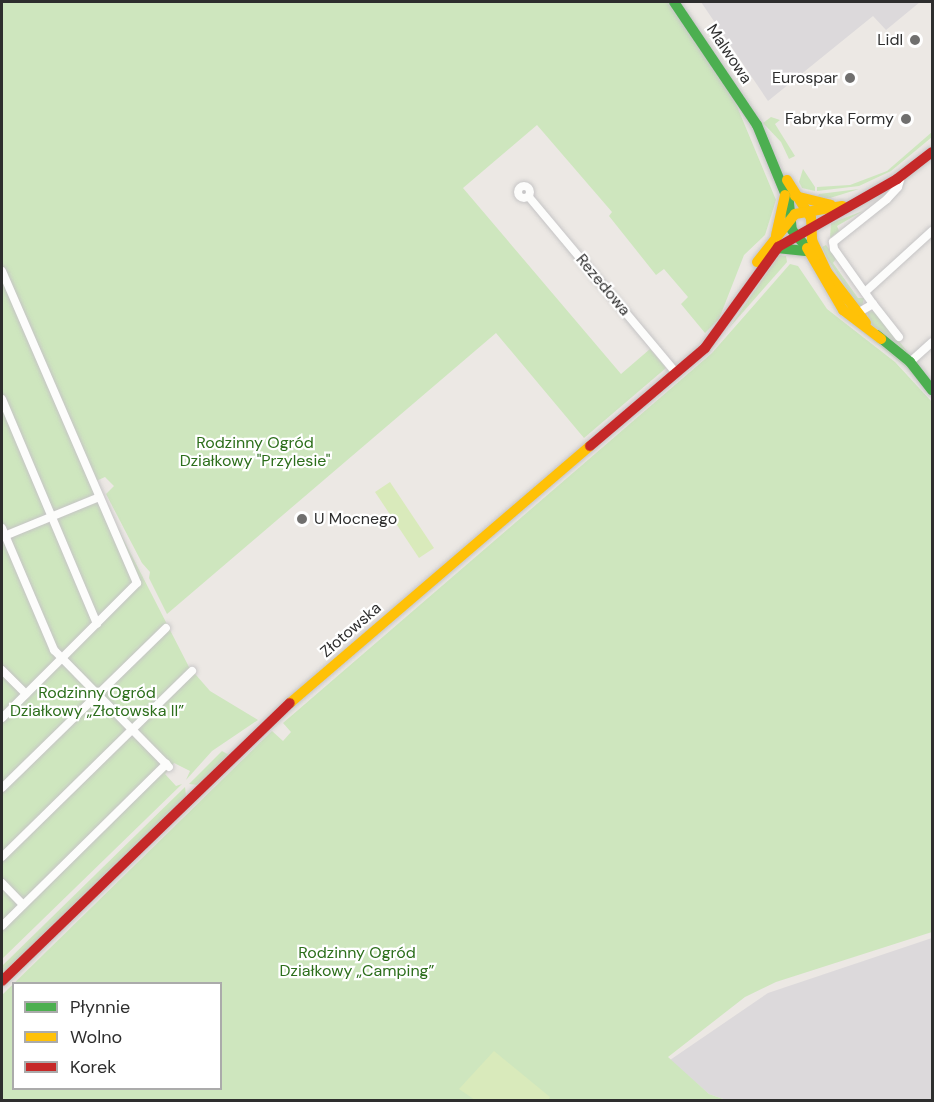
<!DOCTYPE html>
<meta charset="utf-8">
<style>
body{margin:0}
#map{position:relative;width:934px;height:1102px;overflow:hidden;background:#ece8e4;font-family:"DM Sans",sans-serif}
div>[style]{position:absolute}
.industrial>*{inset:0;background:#dcd9db}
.green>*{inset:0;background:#cee6be}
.pitch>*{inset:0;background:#d9eabb}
.roads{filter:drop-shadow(0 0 2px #c5c4c5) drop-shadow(0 0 2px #c5c4c5)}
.street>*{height:8px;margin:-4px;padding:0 4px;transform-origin:4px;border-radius:4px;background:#fcfcfb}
.street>.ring{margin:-4px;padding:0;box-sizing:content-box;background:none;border:8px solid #fcfcfb;border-radius:50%}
.fast>*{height:10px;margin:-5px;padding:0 5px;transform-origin:5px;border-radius:5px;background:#4caf50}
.slow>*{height:10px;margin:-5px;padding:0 5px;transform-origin:5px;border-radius:5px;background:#ffc107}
.jam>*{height:10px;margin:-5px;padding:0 5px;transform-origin:5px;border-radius:5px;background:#c62828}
.dots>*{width:16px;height:16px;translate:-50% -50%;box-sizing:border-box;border:3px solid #fff;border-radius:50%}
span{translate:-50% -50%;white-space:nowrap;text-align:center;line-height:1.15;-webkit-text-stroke:4.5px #fff;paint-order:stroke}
.poi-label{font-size:16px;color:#2e2e2e}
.right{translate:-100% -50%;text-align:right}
.left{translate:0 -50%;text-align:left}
.street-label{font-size:16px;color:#2e2e2e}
.park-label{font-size:16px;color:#2c6e1b}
.frame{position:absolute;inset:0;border:3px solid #2e2e2e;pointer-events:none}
.legend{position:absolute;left:12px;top:982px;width:210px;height:108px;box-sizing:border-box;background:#fff;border:2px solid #ababab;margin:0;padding:8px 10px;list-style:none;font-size:18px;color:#2e2e2e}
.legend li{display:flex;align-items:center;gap:12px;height:30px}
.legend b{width:30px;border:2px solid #ababab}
</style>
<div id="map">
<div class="industrial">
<div style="clip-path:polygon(701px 2px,920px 2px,886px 30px,873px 16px,768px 101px)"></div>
<div style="clip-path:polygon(932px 938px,932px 1100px,726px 1100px,709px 1094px,670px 1060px,768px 993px)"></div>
</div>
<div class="green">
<div style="clip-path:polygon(2px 2px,667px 2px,731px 92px,776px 200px,765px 235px,744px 255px,719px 319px,705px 333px,681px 304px,688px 297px,664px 269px,656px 275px,609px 216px,612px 212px,537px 125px,463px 188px,621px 374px,650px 349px,666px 368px,584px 438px,496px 333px,167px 614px,149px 578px,150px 572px,142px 563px,106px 494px,114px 486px,105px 477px,94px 482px,189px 667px,210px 691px,258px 720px,212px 751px,186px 780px,190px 771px,174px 763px,165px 774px,176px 786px,182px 784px,2px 959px)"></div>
<div style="clip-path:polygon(771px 117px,780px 120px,775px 124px,795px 156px,789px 159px,781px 142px,763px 123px)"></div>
<div style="clip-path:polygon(932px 132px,932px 137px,891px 171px,859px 186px,817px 191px,817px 187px,850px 185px,887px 171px)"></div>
<div style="clip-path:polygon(803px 169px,815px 187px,815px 191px,802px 188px,799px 182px)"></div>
<div style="clip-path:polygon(859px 189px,830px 198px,817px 198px,819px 194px)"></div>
<div style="clip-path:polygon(863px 211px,837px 226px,839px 231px,830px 238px,831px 223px)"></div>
<div style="clip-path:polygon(826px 245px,836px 259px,833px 263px,858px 298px,864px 298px,862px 307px,859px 308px,827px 258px,822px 247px)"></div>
<div style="clip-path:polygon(779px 255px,786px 256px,787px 262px,729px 328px)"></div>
<div style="clip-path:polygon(evenodd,790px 264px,798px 266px,827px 309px,895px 362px,932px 402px,932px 932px,776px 982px,745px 997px,668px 1057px,709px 1094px,726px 1100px,2px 1100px,2px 995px,272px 731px,283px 741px,291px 732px,283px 723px,712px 353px,790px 264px,14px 984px,220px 984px,220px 1088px,14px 1088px,14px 984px)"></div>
<div style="clip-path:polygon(837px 311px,899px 358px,917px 376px,931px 396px,907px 368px)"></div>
<div style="clip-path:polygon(868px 311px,876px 312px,910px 355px,868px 322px)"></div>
<div style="clip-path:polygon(222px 751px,229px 755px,198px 785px,189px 784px)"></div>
<div style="clip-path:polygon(185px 787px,186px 796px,2px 976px,2px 966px)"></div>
</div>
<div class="pitch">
<div style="clip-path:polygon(390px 482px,434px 548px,419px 558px,375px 492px)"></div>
<div style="clip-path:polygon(494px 1051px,550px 1097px,548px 1100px,475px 1100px,459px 1089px)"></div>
</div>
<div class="roads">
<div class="street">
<div class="ring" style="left:518px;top:186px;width:4px;height:4px"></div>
<div style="left:529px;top:197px;width:229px;rotate:50.1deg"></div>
<div style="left:2px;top:271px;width:340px;rotate:66.6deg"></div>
<div style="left:137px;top:583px;width:191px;rotate:135deg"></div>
<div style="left:865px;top:292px;width:91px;rotate:-42.3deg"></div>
<div style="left:873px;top:304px;width:67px;rotate:-125.3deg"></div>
<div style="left:834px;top:249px;width:7px;rotate:-98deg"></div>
<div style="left:833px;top:242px;width:69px;rotate:-38.5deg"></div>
<div style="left:887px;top:199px;width:16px;rotate:-47deg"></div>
<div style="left:898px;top:187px;width:10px;rotate:-73deg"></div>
<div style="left:854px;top:315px;width:22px;rotate:-30deg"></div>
<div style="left:873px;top:304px;width:42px;rotate:51.8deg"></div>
<div style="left:910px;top:362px;width:30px;rotate:-42deg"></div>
<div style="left:2px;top:399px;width:244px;rotate:67.1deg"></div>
<div style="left:2px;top:528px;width:133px;rotate:66.9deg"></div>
<div style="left:54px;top:650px;width:164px;rotate:45.5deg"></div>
<div style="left:2px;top:537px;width:103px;rotate:-22.3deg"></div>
<div style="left:2px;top:670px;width:34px;rotate:45deg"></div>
<div style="left:2px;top:788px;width:229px;rotate:-44.3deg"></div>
<div style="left:2px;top:857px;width:266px;rotate:-44.4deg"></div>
<div style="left:2px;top:883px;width:30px;rotate:46deg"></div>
<div style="left:2px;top:926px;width:231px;rotate:-44.6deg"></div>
</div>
<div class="fast">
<div style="left:674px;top:2px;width:148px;rotate:56deg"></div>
<div style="left:757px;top:125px;width:84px;rotate:67.7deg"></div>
<div style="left:789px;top:203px;width:27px;rotate:84deg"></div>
<div style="left:792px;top:230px;width:23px;rotate:50deg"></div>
<div style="left:777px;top:248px;width:31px;rotate:6deg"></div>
<div style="left:877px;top:335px;width:43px;rotate:39.3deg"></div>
<div style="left:910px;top:362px;width:36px;rotate:52deg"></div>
</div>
<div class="slow">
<div style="left:787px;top:180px;width:45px;rotate:57.7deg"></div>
<div style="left:811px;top:218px;width:22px;rotate:87deg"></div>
<div style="left:812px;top:240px;width:35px;rotate:65deg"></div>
<div style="left:827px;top:272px;width:64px;rotate:52.6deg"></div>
<div style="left:795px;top:196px;width:37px;rotate:14deg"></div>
<div style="left:776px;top:235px;width:41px;rotate:-77.3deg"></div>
<div style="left:807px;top:248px;width:72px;rotate:59.9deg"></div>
<div style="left:843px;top:310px;width:48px;rotate:37.3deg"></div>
<div style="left:757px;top:262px;width:61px;rotate:-51.6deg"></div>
<div style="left:795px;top:214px;width:48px;rotate:-9.7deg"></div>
<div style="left:290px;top:703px;width:395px;rotate:-40.6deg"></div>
</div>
<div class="jam">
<div style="left:590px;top:446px;width:151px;rotate:-40.4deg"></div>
<div style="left:705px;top:348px;width:125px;rotate:-54.1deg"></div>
<div style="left:778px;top:247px;width:137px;rotate:-29.7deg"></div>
<div style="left:897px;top:179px;width:44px;rotate:-37.6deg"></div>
<div style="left:2px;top:981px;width:400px;rotate:-44deg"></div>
</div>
</div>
<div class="dots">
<div style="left:915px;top:40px;background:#706f6e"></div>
<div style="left:850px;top:78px;background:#706f6e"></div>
<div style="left:906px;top:119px;background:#706f6e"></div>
<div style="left:302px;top:519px;background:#706f6e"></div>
</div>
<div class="poi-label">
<span class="right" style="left:903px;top:40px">Lidl</span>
<span class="right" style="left:838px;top:78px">Eurospar</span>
<span class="right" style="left:894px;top:119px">Fabryka Formy</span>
<span class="left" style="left:314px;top:519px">U Mocnego</span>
</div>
<div class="street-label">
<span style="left:729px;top:54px;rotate:56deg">Malwowa</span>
<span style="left:603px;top:285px;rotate:50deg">Rezedowa</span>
<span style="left:351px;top:630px;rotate:-41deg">Złotowska</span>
</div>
<div class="park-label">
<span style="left:255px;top:452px">Rodzinny Ogród<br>Działkowy "Przylesie"</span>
<span style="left:97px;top:702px">Rodzinny Ogród<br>Działkowy „Złotowska II”</span>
<span style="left:357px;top:962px">Rodzinny Ogród<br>Działkowy „Camping”</span>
</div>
<div class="frame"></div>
<ul class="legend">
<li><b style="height:8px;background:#4caf50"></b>Płynnie</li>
<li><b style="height:8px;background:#ffc107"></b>Wolno</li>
<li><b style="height:8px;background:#c62828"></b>Korek</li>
</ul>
</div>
